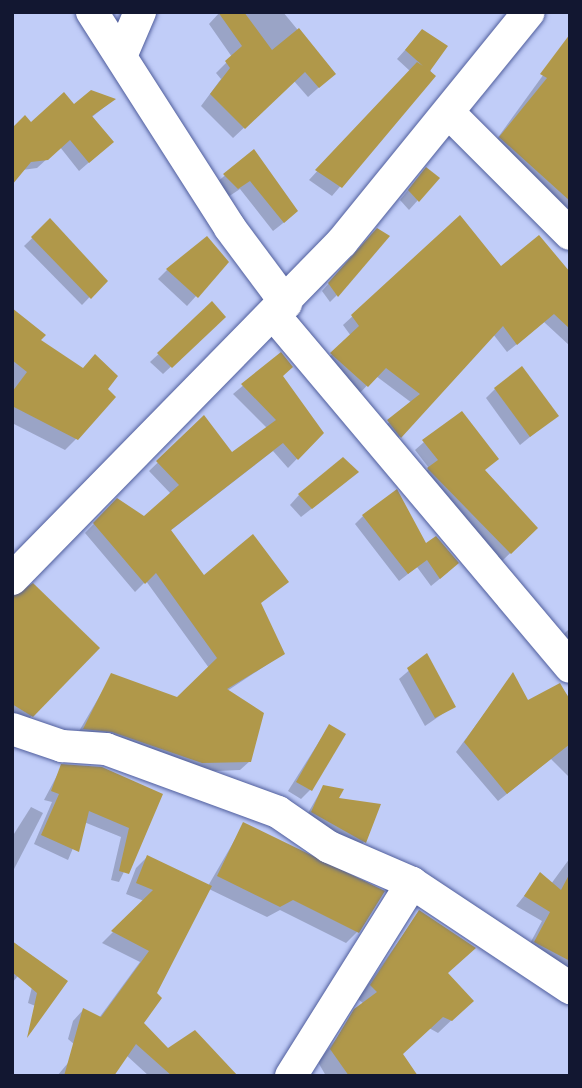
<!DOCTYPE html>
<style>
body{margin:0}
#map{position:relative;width:582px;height:1088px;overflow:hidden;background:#c1cdf8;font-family:Inter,sans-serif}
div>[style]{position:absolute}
.shadow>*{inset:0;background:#0003}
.building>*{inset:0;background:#b0984a}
.roads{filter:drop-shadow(0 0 2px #4f5d9c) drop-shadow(0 0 2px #4f5d9c)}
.street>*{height:32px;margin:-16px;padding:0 16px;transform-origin:16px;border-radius:16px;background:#fff}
span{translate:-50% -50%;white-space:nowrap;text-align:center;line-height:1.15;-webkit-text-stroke:5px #d2dbf8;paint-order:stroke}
.frame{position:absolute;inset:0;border:14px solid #121731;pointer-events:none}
</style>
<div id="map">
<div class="shadow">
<div style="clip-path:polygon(220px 12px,283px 12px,334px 74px,308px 97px,294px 81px,233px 138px,201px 106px,221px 79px,216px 73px,232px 57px,209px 24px)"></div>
<div style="clip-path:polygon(570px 38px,570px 217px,491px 147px)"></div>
<div style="clip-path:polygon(414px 40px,434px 77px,332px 196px,309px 180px,410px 71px,397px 59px)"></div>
<div style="clip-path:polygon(113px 100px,92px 117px,102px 151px,79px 171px,60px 147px,37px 168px,22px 170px,31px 124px,73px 107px)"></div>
<div style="clip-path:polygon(253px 151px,287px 220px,273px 231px,240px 189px,228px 197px,215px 184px)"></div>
<div style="clip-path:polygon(417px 179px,437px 179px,409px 210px,400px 200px)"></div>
<div style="clip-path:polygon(460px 218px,501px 268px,570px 270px,570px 346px,544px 322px,507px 352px,493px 334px,392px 445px,380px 430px,412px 403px,376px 376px,358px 395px,323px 363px,351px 336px,343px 325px)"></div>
<div style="clip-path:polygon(50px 221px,105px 281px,82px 305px,24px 246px)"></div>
<div style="clip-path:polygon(387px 237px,336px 296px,330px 302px,322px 291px,370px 238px)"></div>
<div style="clip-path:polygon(227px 262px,187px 306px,158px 279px,167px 270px)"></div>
<div style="clip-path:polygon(212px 304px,224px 317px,163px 374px,150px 362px)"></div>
<div style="clip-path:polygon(12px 310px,39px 340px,76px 439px,65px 450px,12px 423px)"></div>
<div style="clip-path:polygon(281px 354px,281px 376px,322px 433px,288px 468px,273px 451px,170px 531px,204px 577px,287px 582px,259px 604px,283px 654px,227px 691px,250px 761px,240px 770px,193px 772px,75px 738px,112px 675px,177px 699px,209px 668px,146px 581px,135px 592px,85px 533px,117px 500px,144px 519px,171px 494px,149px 471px,204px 418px,231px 454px,267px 428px,233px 394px)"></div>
<div style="clip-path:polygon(495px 389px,556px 416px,520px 445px,486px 398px)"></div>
<div style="clip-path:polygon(424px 442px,484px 471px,536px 528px,502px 561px,419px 478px,429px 468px,415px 450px)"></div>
<div style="clip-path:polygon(347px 481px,301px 517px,290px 505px,299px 495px)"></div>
<div style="clip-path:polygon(363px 516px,426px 546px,448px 572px,431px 586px,417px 567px,399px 581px,355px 524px)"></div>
<div style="clip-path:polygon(12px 605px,98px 648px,19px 729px,12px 723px)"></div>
<div style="clip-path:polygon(570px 628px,570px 643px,562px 636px)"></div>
<div style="clip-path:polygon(426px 656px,454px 706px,425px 726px,399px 679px)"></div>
<div style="clip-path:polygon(513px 675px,527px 703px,560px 685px,570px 699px,570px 778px,551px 759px,498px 801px,456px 752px)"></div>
<div style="clip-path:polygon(329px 726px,310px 790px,301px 799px,288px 791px)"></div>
<div style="clip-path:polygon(62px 766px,161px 795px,119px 882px,111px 880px,121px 837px,84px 822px,68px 860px,34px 844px,52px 802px,44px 800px)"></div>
<div style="clip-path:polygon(323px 787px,364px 842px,357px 849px,304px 820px)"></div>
<div style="clip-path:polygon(31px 807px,43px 813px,13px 871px,12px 837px)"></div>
<div style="clip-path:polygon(244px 824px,358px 931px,346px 943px,280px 910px,267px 917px,209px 889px,141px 1023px,168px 1050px,229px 1076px,149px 1076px,126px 1055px,111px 1076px,57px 1076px,68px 1063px,88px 1056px,68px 1039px,73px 1021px,83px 1010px,99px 1018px,140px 962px,102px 943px,144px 901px,126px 894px,136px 868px,147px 857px,208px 886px)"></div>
<div style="clip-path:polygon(570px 858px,570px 974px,526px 951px,542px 921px,516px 906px,541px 875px,551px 884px)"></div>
<div style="clip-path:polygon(419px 912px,459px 1013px,438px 1033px,429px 1028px,401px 1054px,416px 1076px,326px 1076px,318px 1062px,364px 1004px,358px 999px)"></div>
<div style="clip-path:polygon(12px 941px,33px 958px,12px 983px)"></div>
<div style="clip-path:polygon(35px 975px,43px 1009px,28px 1003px)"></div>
</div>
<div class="building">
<div style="clip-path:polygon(218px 12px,244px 12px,272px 50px,299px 28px,336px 74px,319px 88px,305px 72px,245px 129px,210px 94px,230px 68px,225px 61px,242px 46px)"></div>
<div style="clip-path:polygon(422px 29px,448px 46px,430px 71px,436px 76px,342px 188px,315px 170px,417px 62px,423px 66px,405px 50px)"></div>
<div style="clip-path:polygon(570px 34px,570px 201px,499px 137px,547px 78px,540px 74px)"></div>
<div style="clip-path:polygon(91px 90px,116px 99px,92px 116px,114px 142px,89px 163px,70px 140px,48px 160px,31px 162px,12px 185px,12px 128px,25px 115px,31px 122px,64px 92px,74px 104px)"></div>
<div style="clip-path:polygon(254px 149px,298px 211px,284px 223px,250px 181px,238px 189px,223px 174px)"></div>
<div style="clip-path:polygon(426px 167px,440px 178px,419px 202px,408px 190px)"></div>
<div style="clip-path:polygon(460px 215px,501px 266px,539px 235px,570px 272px,570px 329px,554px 314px,517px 345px,503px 326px,401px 438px,387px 420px,420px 394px,386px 368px,368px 387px,330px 353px,359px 326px,351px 315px)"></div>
<div style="clip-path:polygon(50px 218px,108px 281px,91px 299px,31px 237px)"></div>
<div style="clip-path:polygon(377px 228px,390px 236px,338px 297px,328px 283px)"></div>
<div style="clip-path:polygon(207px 236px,229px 262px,198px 298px,166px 269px)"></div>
<div style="clip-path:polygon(212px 301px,226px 317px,172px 368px,157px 353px)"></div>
<div style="clip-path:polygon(12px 308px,46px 335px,41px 340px,83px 368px,95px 354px,118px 376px,108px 389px,116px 397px,78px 440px,12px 406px,12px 392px,27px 372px,12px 360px)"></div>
<div style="clip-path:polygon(281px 352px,293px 367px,283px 376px,324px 433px,298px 460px,283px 443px,171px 530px,204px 575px,253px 534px,289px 582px,261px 603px,285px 654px,227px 689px,264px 713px,251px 762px,202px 763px,112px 732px,83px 729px,111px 673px,177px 697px,217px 658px,156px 573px,145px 584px,93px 523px,117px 498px,144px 516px,179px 485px,156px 461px,204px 415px,232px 452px,276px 420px,241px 384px)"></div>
<div style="clip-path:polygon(522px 366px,559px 416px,530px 437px,494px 388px)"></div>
<div style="clip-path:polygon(462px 411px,499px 459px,485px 470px,538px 528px,511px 554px,427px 468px,438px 460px,422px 440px)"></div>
<div style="clip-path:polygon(343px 457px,359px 472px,312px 509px,298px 494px)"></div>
<div style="clip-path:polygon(397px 489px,426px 543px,436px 536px,459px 563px,440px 579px,427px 560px,408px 574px,362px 515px)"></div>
<div style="clip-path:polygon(33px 583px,100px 648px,33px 717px,12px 704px,12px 597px)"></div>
<div style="clip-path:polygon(427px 653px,456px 707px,435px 718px,407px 668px)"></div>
<div style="clip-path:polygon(513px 672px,528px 700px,560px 683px,570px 700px,570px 744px,507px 794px,464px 742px)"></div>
<div style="clip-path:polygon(329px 724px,346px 734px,312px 791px,296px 782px)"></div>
<div style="clip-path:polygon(61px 764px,102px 767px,163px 794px,129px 874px,119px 871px,129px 828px,89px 811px,79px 852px,41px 835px,59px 794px,51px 791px)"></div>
<div style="clip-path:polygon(323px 785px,344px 789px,339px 798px,381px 804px,366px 843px,311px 812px)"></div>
<div style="clip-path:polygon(243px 822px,385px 891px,359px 933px,293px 900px,280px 907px,217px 876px)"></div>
<div style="clip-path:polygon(147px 855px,212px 886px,157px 993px,162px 998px,144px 1023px,168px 1048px,195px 1030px,238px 1076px,172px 1076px,136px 1044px,114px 1076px,64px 1076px,83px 1008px,101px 1017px,149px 951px,111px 931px,153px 890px,136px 883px)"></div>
<div style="clip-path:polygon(540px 872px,561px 890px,570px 873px,570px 961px,534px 942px,550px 912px,524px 896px)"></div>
<div style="clip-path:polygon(419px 910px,476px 948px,448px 973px,474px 1001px,452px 1021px,443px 1017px,403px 1054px,418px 1076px,349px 1076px,330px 1049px,354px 1009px,377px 992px,370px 985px)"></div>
<div style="clip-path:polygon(12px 941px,68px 981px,27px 1038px,37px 993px,12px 972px)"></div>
</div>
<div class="roads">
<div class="street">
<div style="left:92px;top:12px;width:256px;rotate:57.4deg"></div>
<div style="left:230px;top:228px;width:94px;rotate:53.3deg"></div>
<div style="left:122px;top:54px;width:46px;rotate:-66.8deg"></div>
<div style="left:449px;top:113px;width:171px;rotate:45deg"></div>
<div style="left:274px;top:315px;width:460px;rotate:49.9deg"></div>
<div style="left:12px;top:579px;width:472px;rotate:-45.6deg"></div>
<div style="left:342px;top:242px;width:296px;rotate:-50.9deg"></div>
<div style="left:12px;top:729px;width:53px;rotate:18.8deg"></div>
<div style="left:62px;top:746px;width:44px;rotate:3.9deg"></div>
<div style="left:106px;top:749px;width:183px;rotate:20.1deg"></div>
<div style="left:278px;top:812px;width:62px;rotate:34.5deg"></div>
<div style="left:329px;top:847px;width:90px;rotate:23.4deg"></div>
<div style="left:412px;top:883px;width:190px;rotate:33.6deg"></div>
<div style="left:291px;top:1076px;width:228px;rotate:-57.9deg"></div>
</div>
</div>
<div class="frame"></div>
</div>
